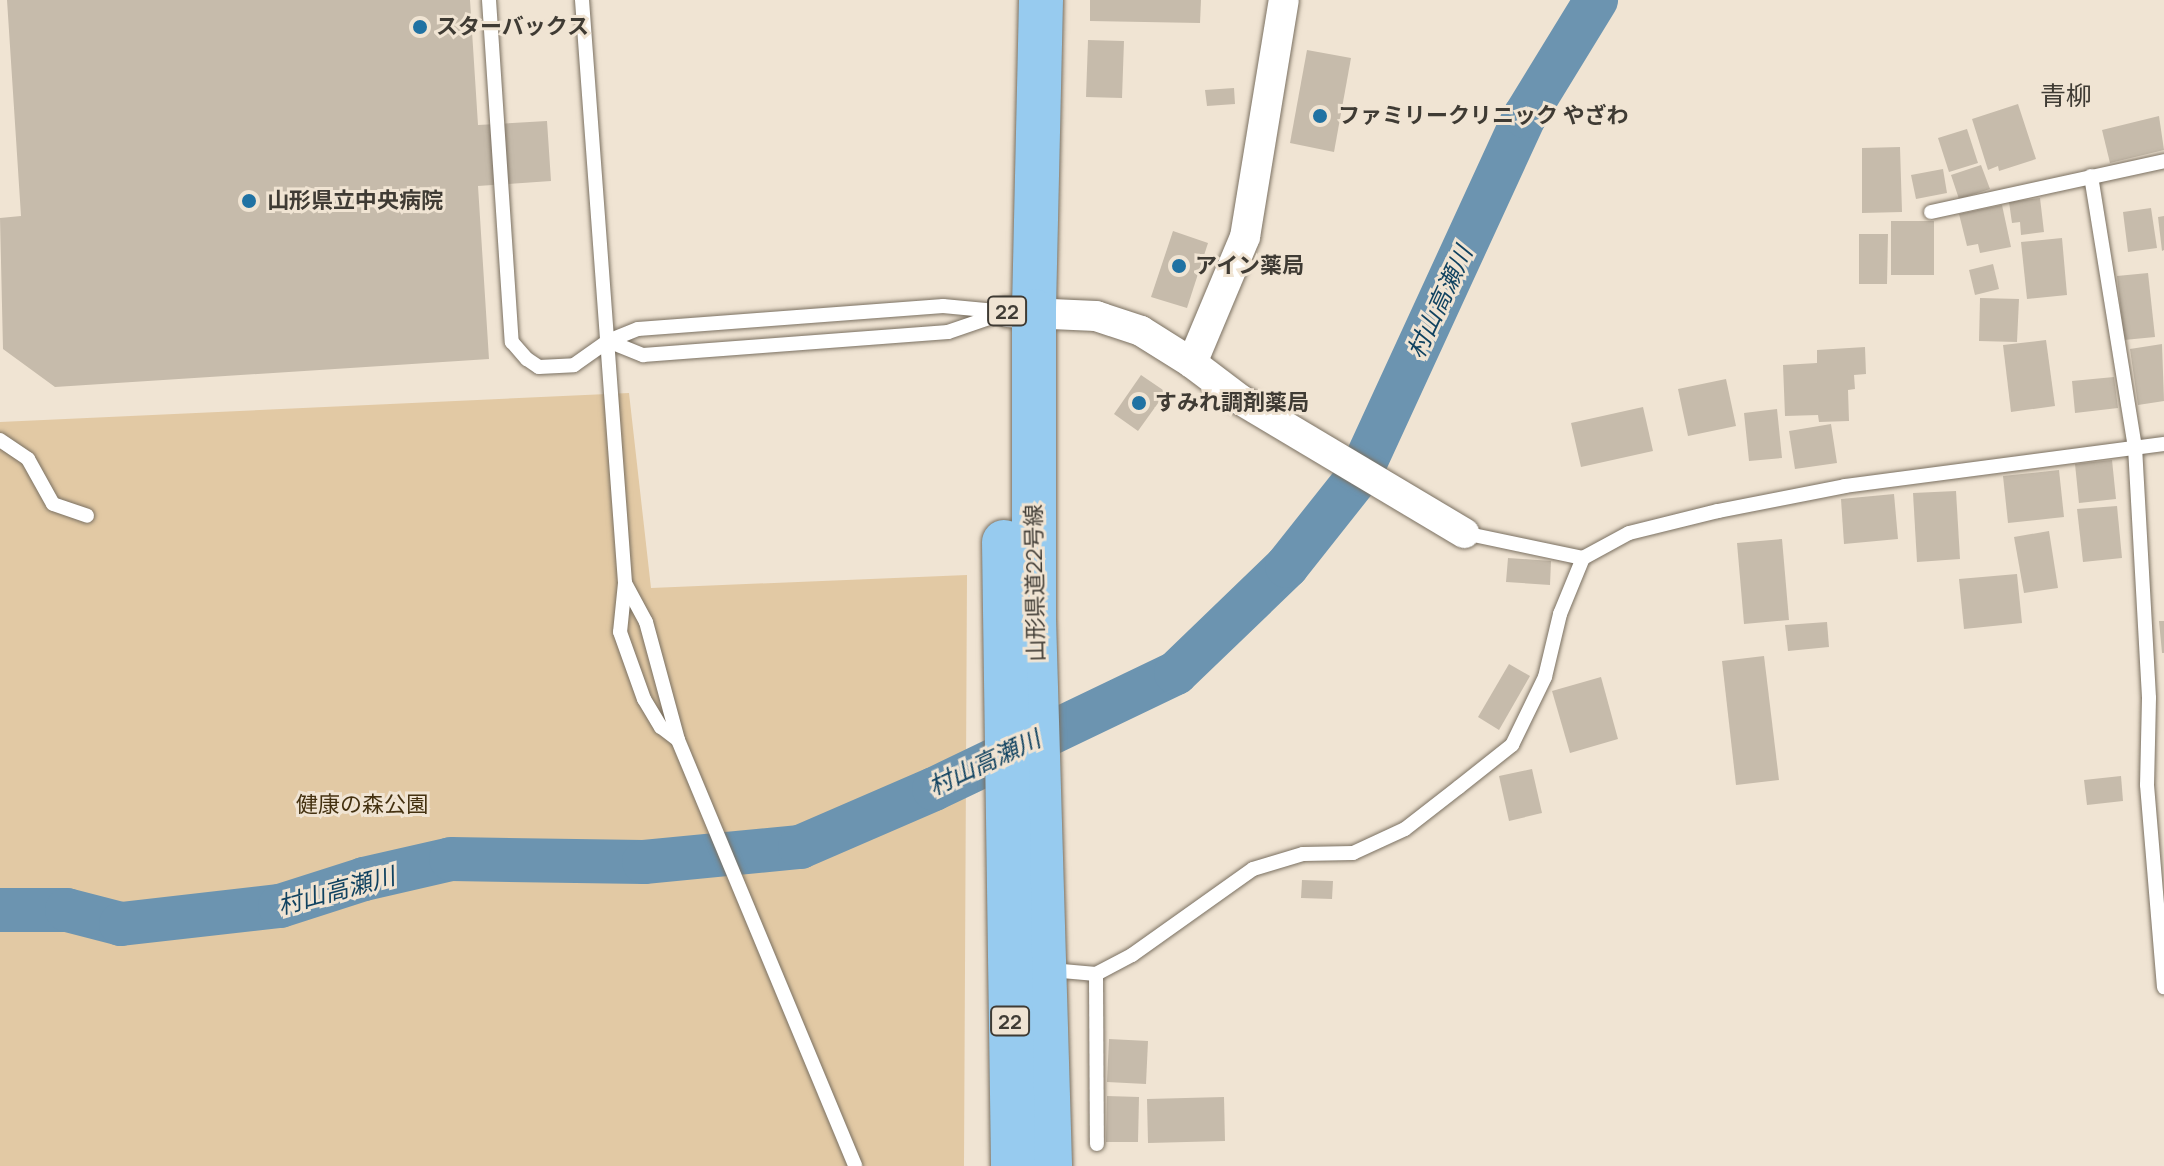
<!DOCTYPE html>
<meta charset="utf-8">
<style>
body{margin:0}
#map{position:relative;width:2164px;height:1166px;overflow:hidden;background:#f0e4d3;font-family:Manrope,"Noto Sans JP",sans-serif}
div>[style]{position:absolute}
.green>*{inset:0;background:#e2c9a4}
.river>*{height:44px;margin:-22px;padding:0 22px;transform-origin:22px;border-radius:22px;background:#6c94b0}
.building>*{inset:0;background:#c6bbab}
.roads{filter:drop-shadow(0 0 2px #7a7061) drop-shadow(0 0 2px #7a7061)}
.lane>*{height:14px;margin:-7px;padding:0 7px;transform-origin:7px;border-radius:7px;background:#fff}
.street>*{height:30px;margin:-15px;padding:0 15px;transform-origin:15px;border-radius:15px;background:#fff}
.primary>*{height:44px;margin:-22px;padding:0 22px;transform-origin:22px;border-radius:22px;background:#97cbef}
.dots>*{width:22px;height:22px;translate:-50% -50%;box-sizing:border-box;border:4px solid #f0e4d3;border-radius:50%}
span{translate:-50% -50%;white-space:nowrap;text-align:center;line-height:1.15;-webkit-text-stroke:6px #f0e4d3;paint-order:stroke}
.shield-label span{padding:2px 6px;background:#f0e4d3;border:2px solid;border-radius:6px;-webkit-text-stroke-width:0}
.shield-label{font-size:20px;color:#3f3b34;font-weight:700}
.poi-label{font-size:22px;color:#3f3b34;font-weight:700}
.left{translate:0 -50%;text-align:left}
.street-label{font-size:22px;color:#3f3b34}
.park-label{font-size:22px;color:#443110}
.water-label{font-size:24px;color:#104260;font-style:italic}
.quarter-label{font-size:26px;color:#3f3b34}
</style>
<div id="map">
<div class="green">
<div style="clip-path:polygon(629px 393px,651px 588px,967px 575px,964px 1166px,0 1166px,0 422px)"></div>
</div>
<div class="river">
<div style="left:0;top:910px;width:67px"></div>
<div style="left:67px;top:910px;width:56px;rotate:14.5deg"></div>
<div style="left:121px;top:924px;width:160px;rotate:-6.5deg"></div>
<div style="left:280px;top:906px;width:88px;rotate:-17.8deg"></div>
<div style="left:364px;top:879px;width:89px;rotate:-12.9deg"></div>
<div style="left:451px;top:859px;width:193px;rotate:0.9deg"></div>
<div style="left:644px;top:862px;width:157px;rotate:-5.5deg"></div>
<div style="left:800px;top:847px;width:146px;rotate:-23.4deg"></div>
<div style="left:934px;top:789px;width:268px;rotate:-25.6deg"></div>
<div style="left:1176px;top:673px;width:154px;rotate:-43.9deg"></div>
<div style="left:1287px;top:566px;width:117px;rotate:-51.6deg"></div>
<div style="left:1360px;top:474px;width:394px;rotate:-65.3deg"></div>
<div style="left:1525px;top:116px;width:136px;rotate:-58.5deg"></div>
</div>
<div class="building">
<div style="clip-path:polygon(7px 0,470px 0,478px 125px,547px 121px,551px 181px,478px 186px,489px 359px,55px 387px,3px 349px,0 218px,21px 216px)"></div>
<div style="clip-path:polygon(1090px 0,1201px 0,1200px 23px,1090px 21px)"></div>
<div style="clip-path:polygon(1088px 40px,1124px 41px,1122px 98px,1086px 97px)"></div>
<div style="clip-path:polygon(1307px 50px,1351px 58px,1334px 152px,1290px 143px)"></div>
<div style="clip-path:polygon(1234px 88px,1235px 104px,1207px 106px,1205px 90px)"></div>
<div style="clip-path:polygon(2018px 104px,2036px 159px,1999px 171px,1998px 166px,1988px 170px,1972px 119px)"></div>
<div style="clip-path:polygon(2159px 116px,2164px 150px,2110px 163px,2102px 130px)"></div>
<div style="clip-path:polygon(1967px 129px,1978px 163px,1949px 172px,1938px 138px)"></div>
<div style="clip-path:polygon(1900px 147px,1902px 212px,1862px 213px,1862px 148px)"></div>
<div style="clip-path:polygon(1981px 165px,1990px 189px,1959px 199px,1951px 175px)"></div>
<div style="clip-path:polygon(1943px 169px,1947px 193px,1916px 199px,1911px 175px)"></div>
<div style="clip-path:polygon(2040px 198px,2044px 232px,2021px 235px,2020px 222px,2012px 223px,2009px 202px)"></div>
<div style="clip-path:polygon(2002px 205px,2011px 247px,1980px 253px,1978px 244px,1967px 246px,1959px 214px)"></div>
<div style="clip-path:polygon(2151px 208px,2157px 248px,2128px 252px,2123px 212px)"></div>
<div style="clip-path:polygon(2164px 216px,2164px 250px,2162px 251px,2158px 217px)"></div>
<div style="clip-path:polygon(1891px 221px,1934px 221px,1934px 275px,1891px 275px)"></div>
<div style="clip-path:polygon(1173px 231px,1208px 243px,1187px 308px,1151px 297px)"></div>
<div style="clip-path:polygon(1859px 234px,1888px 234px,1887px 284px,1859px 284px)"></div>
<div style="clip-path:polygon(2062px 238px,2067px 295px,2027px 299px,2021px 242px)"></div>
<div style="clip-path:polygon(1993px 264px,1999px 289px,1975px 295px,1969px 270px)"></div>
<div style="clip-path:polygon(2148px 273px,2155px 337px,2124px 340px,2117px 276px)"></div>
<div style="clip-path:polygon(1980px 298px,2019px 299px,2017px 342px,1979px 341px)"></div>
<div style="clip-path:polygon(2046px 340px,2055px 406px,2011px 412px,2003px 345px)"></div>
<div style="clip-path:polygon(2162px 344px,2164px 401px,2138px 405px,2130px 349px)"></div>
<div style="clip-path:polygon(1865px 347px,1866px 374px,1854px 375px,1855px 389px,1848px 390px,1849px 421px,1819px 422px,1818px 415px,1785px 416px,1783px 365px,1817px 363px,1817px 350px)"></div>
<div style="clip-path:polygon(1141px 375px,1166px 392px,1138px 431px,1114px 414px)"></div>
<div style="clip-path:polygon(2114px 377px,2118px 408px,2075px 413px,2072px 381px)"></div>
<div style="clip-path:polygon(1726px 379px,1736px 426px,1688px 436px,1678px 389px)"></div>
<div style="clip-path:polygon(1643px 407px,1653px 451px,1581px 467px,1571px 423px)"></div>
<div style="clip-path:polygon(1777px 409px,1782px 458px,1749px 461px,1744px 413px)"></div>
<div style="clip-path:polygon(1831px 424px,1837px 463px,1795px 469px,1789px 431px)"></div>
<div style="clip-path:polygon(2112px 460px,2116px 499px,2079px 503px,2075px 464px)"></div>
<div style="clip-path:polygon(2059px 470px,2064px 517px,2008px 523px,2003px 476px)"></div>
<div style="clip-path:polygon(1956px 491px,1960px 559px,1917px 562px,1913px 493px)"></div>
<div style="clip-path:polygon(1894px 494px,1898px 539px,1844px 544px,1841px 499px)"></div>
<div style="clip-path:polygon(2117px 506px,2122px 558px,2083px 562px,2077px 509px)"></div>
<div style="clip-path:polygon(2049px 531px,2058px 588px,2024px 593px,2014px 537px)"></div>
<div style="clip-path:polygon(1782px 539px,1789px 620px,1744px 624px,1737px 543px)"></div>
<div style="clip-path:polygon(1508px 558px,1551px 561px,1550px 585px,1506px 582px)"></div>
<div style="clip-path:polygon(2017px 574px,2022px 623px,1964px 629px,1959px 579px)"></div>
<div style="clip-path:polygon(2159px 621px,2164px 621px,2164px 653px,2162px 653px)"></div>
<div style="clip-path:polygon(1827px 622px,1829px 647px,1788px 651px,1785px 625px)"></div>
<div style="clip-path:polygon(1764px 656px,1779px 780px,1736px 785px,1722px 661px)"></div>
<div style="clip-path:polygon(1509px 664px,1530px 676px,1499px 730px,1478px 717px)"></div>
<div style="clip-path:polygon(1601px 677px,1618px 739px,1570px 753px,1552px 691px)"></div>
<div style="clip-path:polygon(1532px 769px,1542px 813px,1509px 821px,1499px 776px)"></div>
<div style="clip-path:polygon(2121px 776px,2123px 801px,2087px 805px,2084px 780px)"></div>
<div style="clip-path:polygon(1302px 880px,1333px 881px,1332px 899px,1301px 898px)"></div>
<div style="clip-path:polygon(1109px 1039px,1148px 1041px,1146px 1084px,1107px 1082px)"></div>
<div style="clip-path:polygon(1107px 1096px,1139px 1097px,1138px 1142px,1106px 1142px)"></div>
<div style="clip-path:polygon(1224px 1097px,1225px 1141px,1148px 1143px,1147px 1099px)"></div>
</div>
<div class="roads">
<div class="lane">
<div style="left:489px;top:0;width:343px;rotate:86.2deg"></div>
<div style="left:512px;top:342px;width:23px;rotate:49deg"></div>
<div style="left:527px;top:359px;width:14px;rotate:34deg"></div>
<div style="left:539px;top:367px;width:35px;rotate:-3deg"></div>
<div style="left:574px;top:365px;width:42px;rotate:-35.2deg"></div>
<div style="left:608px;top:341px;width:32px;rotate:-22deg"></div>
<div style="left:638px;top:329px;width:306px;rotate:-4.3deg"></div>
<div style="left:943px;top:306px;width:64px;rotate:5.4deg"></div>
<div style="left:582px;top:0;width:585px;rotate:85.78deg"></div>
<div style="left:625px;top:583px;width:49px;rotate:95.8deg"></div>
<div style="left:620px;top:632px;width:71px;rotate:70.3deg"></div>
<div style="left:644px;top:699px;width:33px;rotate:59deg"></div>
<div style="left:661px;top:727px;width:21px;rotate:37deg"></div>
<div style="left:2091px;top:176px;width:275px;rotate:80.8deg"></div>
<div style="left:2135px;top:447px;width:251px;rotate:86.8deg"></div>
<div style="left:2149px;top:698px;width:87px;rotate:91.3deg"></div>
<div style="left:2147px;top:785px;width:203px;rotate:85.2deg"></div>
<div style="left:1931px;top:212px;width:239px;rotate:-12.3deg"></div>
<div style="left:608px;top:341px;width:38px;rotate:22deg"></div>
<div style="left:643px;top:355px;width:306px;rotate:-4.3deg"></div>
<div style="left:948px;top:332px;width:56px;rotate:-18.8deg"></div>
<div style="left:0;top:440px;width:34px;rotate:34deg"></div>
<div style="left:28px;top:459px;width:51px;rotate:60.9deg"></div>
<div style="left:53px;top:504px;width:36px;rotate:19deg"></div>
<div style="left:1464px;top:533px;width:122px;rotate:11.9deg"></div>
<div style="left:1583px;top:558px;width:52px;rotate:-28.5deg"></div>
<div style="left:1629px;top:533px;width:92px;rotate:-13.9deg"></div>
<div style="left:1718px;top:511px;width:129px;rotate:-11.1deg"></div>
<div style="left:1845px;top:486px;width:322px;rotate:-7.5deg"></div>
<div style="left:625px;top:583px;width:44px;rotate:61.7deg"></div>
<div style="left:646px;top:622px;width:122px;rotate:74.8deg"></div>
<div style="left:678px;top:740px;width:461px;rotate:67.4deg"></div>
<div style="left:1051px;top:970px;width:45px;rotate:5.1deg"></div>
<div style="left:1096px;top:974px;width:41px;rotate:-27.8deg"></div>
<div style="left:1132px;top:955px;width:148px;rotate:-35.4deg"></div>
<div style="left:1253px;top:869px;width:52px;rotate:-16.7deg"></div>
<div style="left:1303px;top:854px;width:50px;rotate:-1.1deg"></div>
<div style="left:1353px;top:853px;width:57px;rotate:-24.8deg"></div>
<div style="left:1405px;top:829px;width:68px;rotate:-37.9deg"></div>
<div style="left:1459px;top:787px;width:68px;rotate:-38.4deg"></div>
<div style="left:1512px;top:745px;width:76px;rotate:-64.1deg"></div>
<div style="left:1545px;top:677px;width:65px;rotate:-76.6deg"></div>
<div style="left:1560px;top:614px;width:61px;rotate:-67.7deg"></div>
<div style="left:1096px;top:974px;width:170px;rotate:89.7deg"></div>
</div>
<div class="street">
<div style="left:1007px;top:312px;width:89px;rotate:2.6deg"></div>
<div style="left:1096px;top:316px;width:47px;rotate:18.4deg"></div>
<div style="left:1141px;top:331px;width:60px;rotate:32.1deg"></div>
<div style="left:1192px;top:363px;width:61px;rotate:37.1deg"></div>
<div style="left:1241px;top:400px;width:260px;rotate:30.8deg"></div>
<div style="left:1192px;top:363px;width:137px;rotate:-67.2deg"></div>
<div style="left:1245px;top:237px;width:240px;rotate:-80.7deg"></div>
</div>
<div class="primary">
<div style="left:1041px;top:0;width:311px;rotate:91.3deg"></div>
<div style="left:1034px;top:311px;width:308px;rotate:90deg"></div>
<div style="left:1034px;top:619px;width:547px;rotate:88.32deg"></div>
<div style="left:1004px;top:542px;width:624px;rotate:89.17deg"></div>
</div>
</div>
<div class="dots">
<div style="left:420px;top:27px;background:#2072a3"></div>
<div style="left:1320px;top:116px;background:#2072a3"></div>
<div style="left:249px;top:201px;background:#2072a3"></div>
<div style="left:1179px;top:266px;background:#2072a3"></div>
<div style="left:1139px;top:403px;background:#2072a3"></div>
</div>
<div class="shield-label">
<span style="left:1007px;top:311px">22</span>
<span style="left:1010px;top:1021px">22</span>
</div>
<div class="poi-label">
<span class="left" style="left:436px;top:27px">スターバックス</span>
<span class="left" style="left:1338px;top:116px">ファミリークリニック やざわ</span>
<span class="left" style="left:267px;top:201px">山形県立中央病院</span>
<span class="left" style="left:1195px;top:266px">アイン薬局</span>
<span class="left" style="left:1155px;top:403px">すみれ調剤薬局</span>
</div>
<div class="street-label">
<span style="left:1035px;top:583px;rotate:-91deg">山形県道22号線</span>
</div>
<div class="park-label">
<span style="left:362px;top:805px">健康の森公園</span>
</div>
<div class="water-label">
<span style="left:1439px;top:302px;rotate:-65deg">村山高瀬川</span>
<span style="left:984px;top:762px;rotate:-25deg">村山高瀬川</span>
<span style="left:336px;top:890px;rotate:-15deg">村山高瀬川</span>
</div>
<div class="quarter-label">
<span style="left:2066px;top:96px">青柳</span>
</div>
</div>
